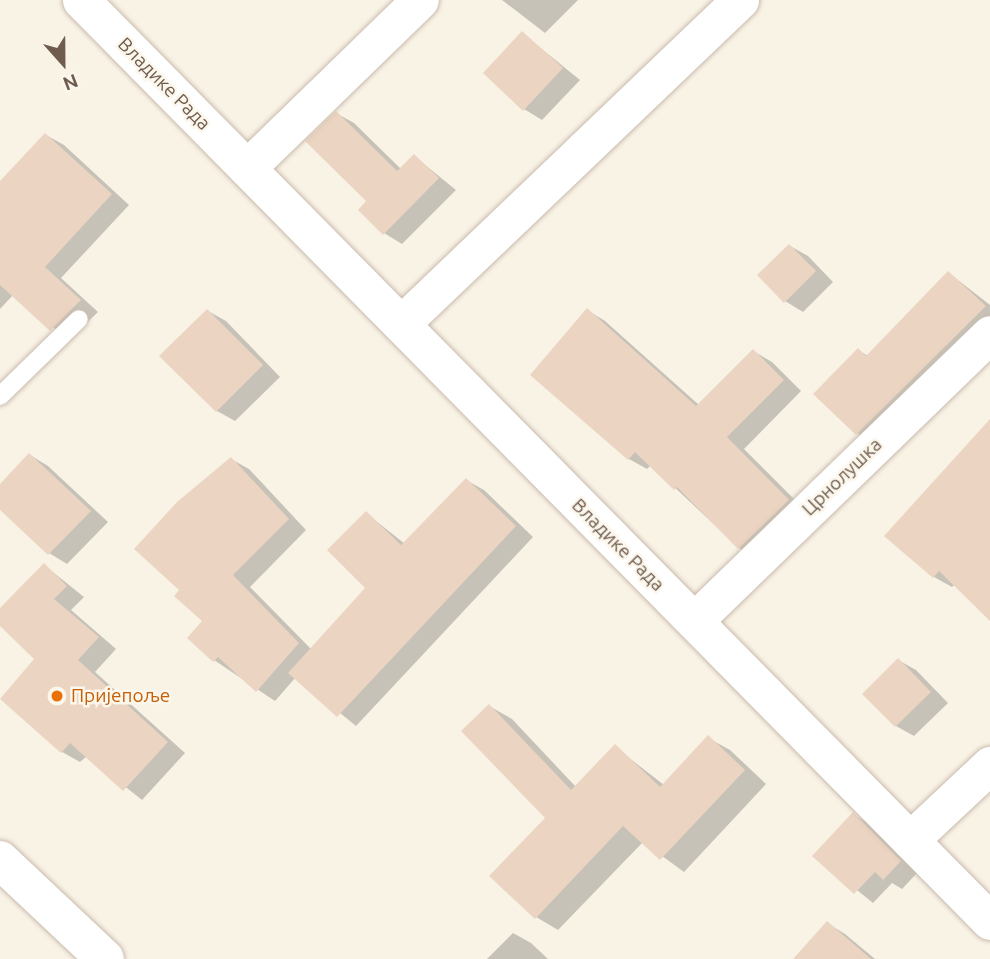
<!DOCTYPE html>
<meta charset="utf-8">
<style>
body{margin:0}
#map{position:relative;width:990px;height:959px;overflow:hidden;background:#f9f3e6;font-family:Ubuntu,sans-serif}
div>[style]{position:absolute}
.shadow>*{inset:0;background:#0003}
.building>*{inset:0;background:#ebd4c1}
.roads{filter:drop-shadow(0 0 2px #c9bbae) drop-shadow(0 0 2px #c9bbae)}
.service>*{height:18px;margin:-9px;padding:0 9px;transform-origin:9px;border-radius:9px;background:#fff}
.minor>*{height:37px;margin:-18.5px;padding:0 18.5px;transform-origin:18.5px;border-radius:18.5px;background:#fff}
.secondary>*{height:38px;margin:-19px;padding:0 19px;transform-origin:19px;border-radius:19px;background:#fff}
.dots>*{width:19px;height:19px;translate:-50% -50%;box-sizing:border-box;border:4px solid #fcf7ec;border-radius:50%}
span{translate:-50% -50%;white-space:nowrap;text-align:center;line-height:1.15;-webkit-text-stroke:5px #fcf7ec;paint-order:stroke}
.street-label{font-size:19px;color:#6f5c4e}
.food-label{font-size:19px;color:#c56008}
.left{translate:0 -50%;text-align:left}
.north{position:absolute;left:28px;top:28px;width:70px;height:70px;-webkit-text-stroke:5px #fcf7ec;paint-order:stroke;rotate:159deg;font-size:19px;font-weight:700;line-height:28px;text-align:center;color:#6f5c4e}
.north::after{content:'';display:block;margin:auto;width:24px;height:32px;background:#6f5c4e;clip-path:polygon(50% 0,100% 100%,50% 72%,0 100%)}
</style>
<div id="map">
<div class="shadow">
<div style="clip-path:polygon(502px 0,578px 0,545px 33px)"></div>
<div style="clip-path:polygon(522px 33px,580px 80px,542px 120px,524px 109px)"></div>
<div style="clip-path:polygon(336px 113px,354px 123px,401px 169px,414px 156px,456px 190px,402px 244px,384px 233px)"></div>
<div style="clip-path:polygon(46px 135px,64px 145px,129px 205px,61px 278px,98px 312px,69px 340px,13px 295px,0 309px,0 186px)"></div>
<div style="clip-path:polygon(790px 246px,808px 256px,833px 282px,803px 312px,785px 301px)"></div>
<div style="clip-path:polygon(949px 273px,990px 305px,990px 330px,875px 444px,857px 433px,858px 350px,868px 356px)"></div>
<div style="clip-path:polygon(587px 310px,605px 321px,699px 405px,753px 351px,772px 362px,801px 391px,744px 449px,806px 511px,757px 558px,739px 548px,651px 465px,647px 469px,629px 459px)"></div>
<div style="clip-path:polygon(208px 311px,226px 321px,280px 377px,235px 421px,217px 411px)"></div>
<div style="clip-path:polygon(990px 421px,990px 618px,955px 584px,952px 587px,934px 577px)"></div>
<div style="clip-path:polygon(30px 455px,48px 466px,108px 522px,67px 564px,49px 553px,0 507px,0 487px)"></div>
<div style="clip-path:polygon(231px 459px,249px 469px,306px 530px,250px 587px,312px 650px,368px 588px,366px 513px,405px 544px,466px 480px,484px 490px,533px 537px,356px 726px,296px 677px,275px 701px,214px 660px,205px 621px)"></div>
<div style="clip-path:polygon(44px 565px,84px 597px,71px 610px,116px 649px,95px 672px,185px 753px,142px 800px,87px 756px,80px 762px,62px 752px,2px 698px,37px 659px,0 623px,0 611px)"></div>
<div style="clip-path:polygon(898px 660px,916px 670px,948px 703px,914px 736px,896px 726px)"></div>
<div style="clip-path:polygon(489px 706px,512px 719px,576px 787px,615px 747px,664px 785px,708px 738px,730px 750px,766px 784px,684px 872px,643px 842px,558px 930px,536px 917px,547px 818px)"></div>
<div style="clip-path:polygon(853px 814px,871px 825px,918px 872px,902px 889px,892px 883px,873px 903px,815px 856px)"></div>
<div style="clip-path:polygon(827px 923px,845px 934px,875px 959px,796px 959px)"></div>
<div style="clip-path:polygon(513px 933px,531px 943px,548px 959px,487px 959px)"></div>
</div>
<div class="building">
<div style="clip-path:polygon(522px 31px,563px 68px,523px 111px,483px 73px)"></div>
<div style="clip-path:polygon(336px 111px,397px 171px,414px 154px,439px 178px,383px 235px,358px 210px,366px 201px,305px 141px)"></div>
<div style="clip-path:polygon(45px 133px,112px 194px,45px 267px,81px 300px,50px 331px,0 285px,0 181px)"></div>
<div style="clip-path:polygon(789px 244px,816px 271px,784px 303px,757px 275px)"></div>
<div style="clip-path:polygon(948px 271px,986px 306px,856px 435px,813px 394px,858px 348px,866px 356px)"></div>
<div style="clip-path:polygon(587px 308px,696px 406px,753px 349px,784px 380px,727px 437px,789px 500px,738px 549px,677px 487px,674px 490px,635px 452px,628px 460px,530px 375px)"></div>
<div style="clip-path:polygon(207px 309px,263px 365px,216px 412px,159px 356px)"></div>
<div style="clip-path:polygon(990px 419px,990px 621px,939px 571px,933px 578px,884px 536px)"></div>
<div style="clip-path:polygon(29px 453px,91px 511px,48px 555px,0 510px,0 484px)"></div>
<div style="clip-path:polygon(231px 457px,289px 519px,233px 575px,299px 643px,256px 692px,218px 657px,213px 662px,187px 638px,202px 621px,174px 596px,179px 590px,134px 549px,177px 502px)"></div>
<div style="clip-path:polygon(466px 478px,516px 526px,337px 717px,288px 673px,365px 588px,327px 550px,366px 511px,401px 545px)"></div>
<div style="clip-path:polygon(44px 563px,67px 586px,54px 599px,99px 637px,78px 660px,168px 742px,123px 791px,70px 743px,61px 753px,0 699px,34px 659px,0 626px,0 608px)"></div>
<div style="clip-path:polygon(898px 658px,931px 692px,895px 727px,862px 694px)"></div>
<div style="clip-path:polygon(489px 704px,571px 790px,615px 744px,660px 787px,708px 735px,745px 770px,660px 860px,623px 826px,535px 919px,489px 876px,545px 818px,461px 731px)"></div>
<div style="clip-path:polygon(853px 812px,901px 861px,883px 880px,875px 872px,854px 894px,812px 856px)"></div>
<div style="clip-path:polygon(827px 921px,871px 959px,793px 959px)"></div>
</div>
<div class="roads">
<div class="service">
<div style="left:0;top:396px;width:110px;rotate:-44.3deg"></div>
</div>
<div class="minor">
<div style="left:81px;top:0;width:1294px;rotate:45.38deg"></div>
<div style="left:247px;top:168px;width:241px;rotate:-44.2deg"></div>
<div style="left:401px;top:324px;width:469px;rotate:-43.7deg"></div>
<div style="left:694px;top:621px;width:412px;rotate:-44.1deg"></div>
<div style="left:910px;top:840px;width:110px;rotate:-43.2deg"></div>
</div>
<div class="secondary">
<div style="left:0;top:860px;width:144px;rotate:43.3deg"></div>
</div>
</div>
<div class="dots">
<div style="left:57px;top:696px;background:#e8710a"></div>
</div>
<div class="street-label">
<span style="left:164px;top:84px;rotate:45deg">Владике Рада</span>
<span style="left:842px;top:477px;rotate:-44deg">Црнолушка</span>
<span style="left:618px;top:545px;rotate:45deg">Владике Рада</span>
</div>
<div class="food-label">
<span class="left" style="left:71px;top:696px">Пријепоље</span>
</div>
<div class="north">N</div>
</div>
